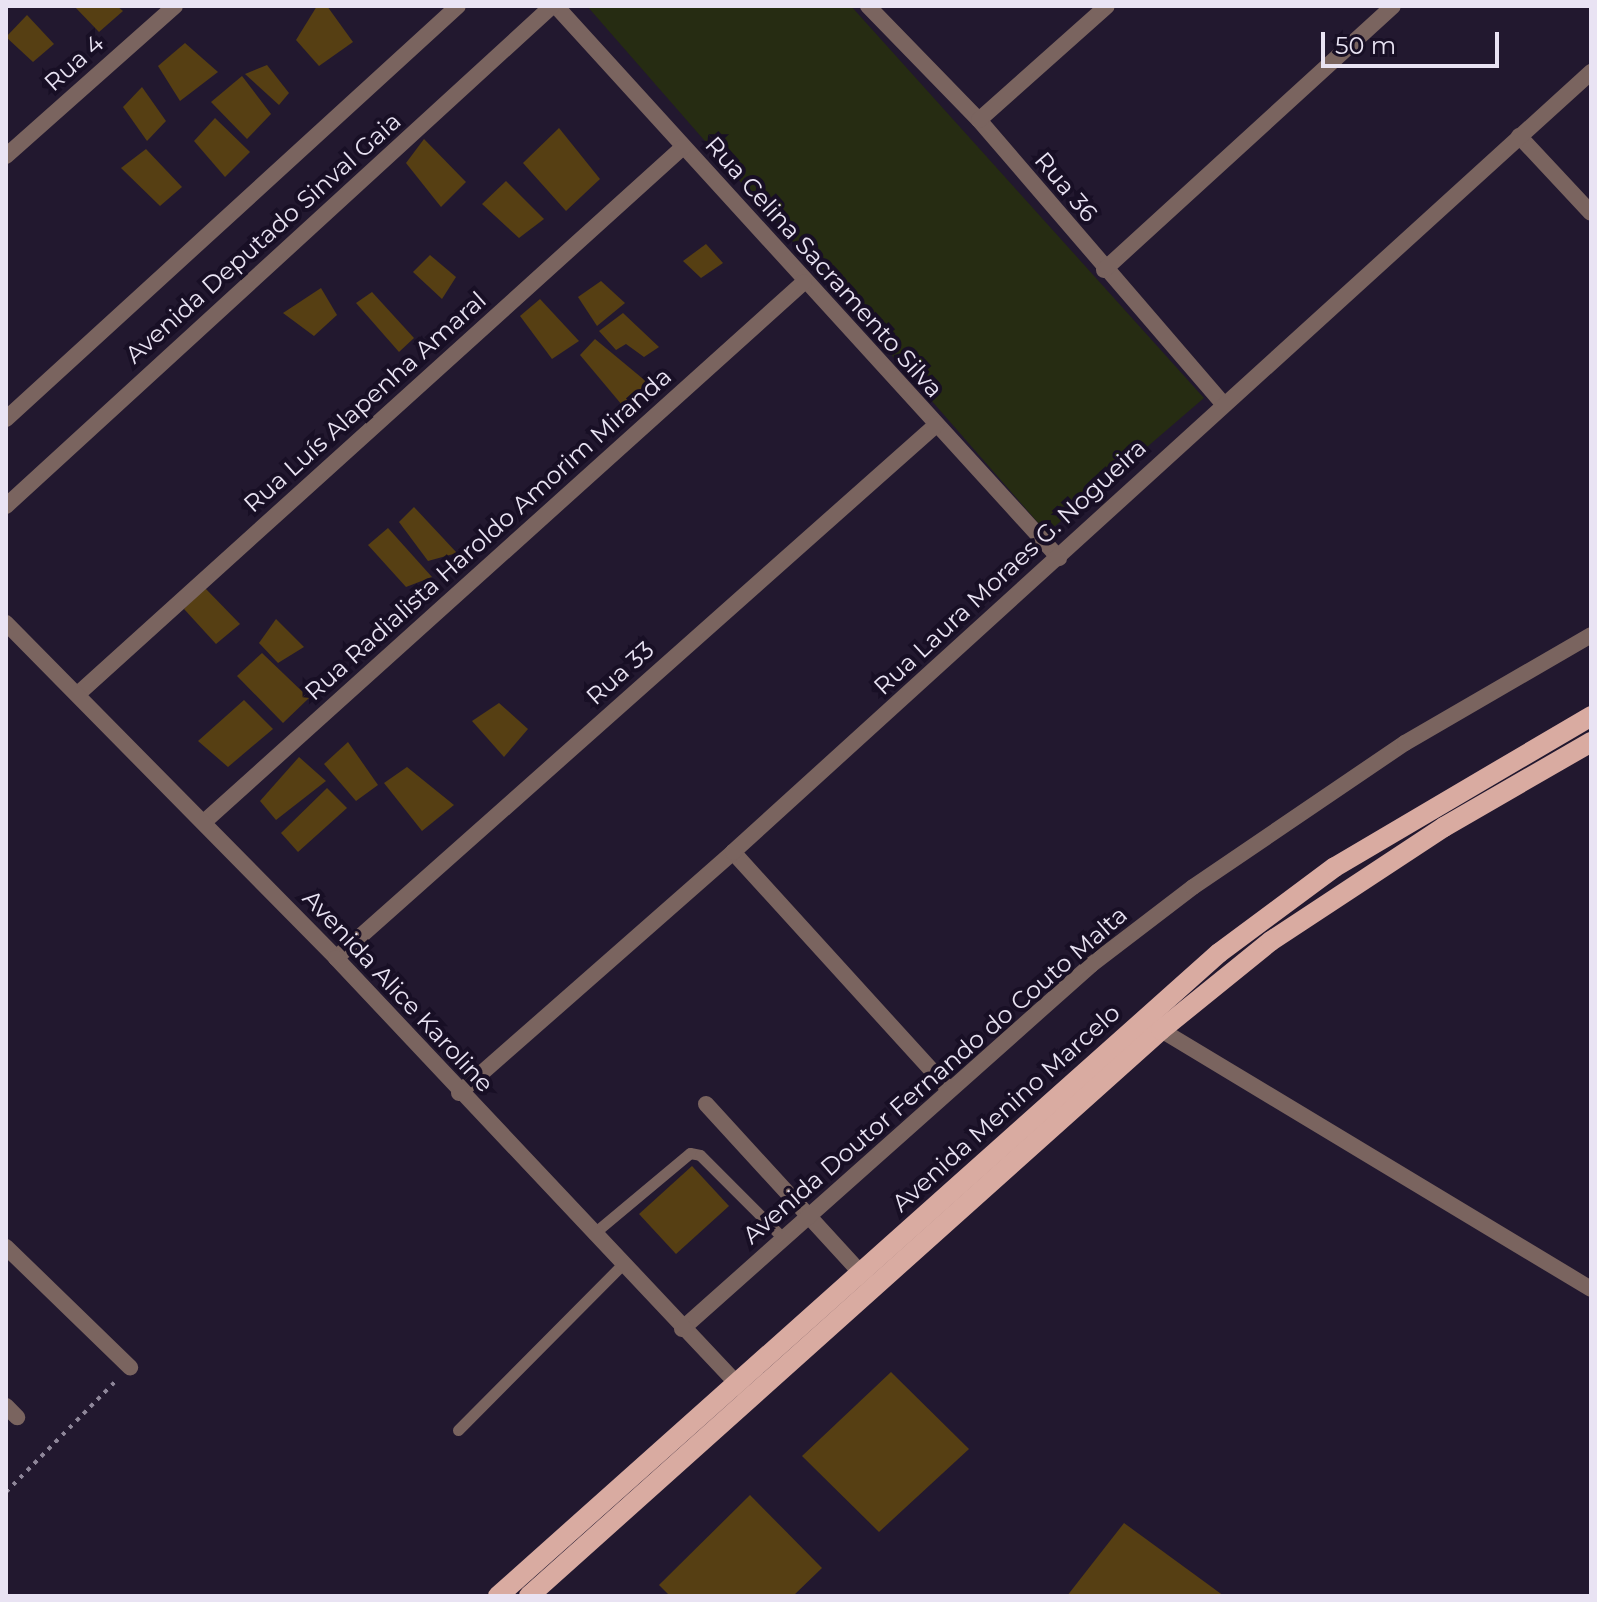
<!DOCTYPE html>
<meta charset="utf-8">
<style>
body{margin:0}
#map{position:relative;width:1597px;height:1602px;overflow:hidden;background:#22182f;font-family:Montserrat,sans-serif}
div>[style]{position:absolute}
.green>*{inset:0;background:#262c12}
.building>*{inset:0;background:#563f13}
.path>*{height:4px;margin-top:-2px;transform-origin:0;background:repeating-linear-gradient(90deg,#8e8699 0 4px,transparent 0 10px)}
.service>*{height:11px;margin:-5.5px;padding:0 5.5px;transform-origin:5.5px;border-radius:5.5px;background:#7a645f}
.minor>*{height:16px;margin:-8px;padding:0 8px;transform-origin:8px;border-radius:8px;background:#7a645f}
.tertiary>*{height:16px;margin:-8px;padding:0 8px;transform-origin:8px;border-radius:8px;background:#7a645f}
.primary>*{height:20px;margin:-10px;padding:0 10px;transform-origin:10px;border-radius:10px;background:#d9aba1}
span{translate:-50% -50%;white-space:nowrap;text-align:center;line-height:1.15;-webkit-text-stroke:8px #180f25;paint-order:stroke}
.street-label{font-size:24px;color:#e9e3f3}
.frame{position:absolute;inset:0;border:8px solid #e9e3f3;pointer-events:none}
.scale{position:absolute;left:1321px;top:32px;width:178px;height:36px;box-sizing:border-box;border:4px solid #e9e3f3;border-top:0;padding-left:10px;font-size:24px;line-height:28px;white-space:nowrap;color:#e9e3f3;-webkit-text-stroke:6px #180f25;paint-order:stroke}
</style>
<div id="map">
<div class="green">
<div style="clip-path:polygon(587px 6px,851px 6px,1204px 398px,1047px 533px)"></div>
</div>
<div class="building">
<div style="clip-path:polygon(74px 6px,117px 6px,123px 11px,99px 32px)"></div>
<div style="clip-path:polygon(317px 6px,327px 6px,353px 42px,319px 66px,296px 40px)"></div>
<div style="clip-path:polygon(27px 15px,54px 44px,33px 62px,6px 37px)"></div>
<div style="clip-path:polygon(185px 43px,218px 72px,180px 101px,158px 66px)"></div>
<div style="clip-path:polygon(267px 65px,289px 93px,279px 105px,245px 74px)"></div>
<div style="clip-path:polygon(242px 76px,271px 114px,247px 139px,211px 102px)"></div>
<div style="clip-path:polygon(142px 87px,166px 121px,147px 141px,123px 107px)"></div>
<div style="clip-path:polygon(215px 118px,250px 152px,225px 177px,194px 141px)"></div>
<div style="clip-path:polygon(559px 128px,600px 179px,566px 211px,523px 163px)"></div>
<div style="clip-path:polygon(424px 139px,466px 182px,441px 207px,406px 163px)"></div>
<div style="clip-path:polygon(146px 149px,182px 187px,160px 206px,121px 168px)"></div>
<div style="clip-path:polygon(506px 181px,544px 219px,519px 238px,482px 204px)"></div>
<div style="clip-path:polygon(706px 244px,723px 263px,701px 278px,683px 261px)"></div>
<div style="clip-path:polygon(430px 255px,456px 277px,442px 299px,413px 272px)"></div>
<div style="clip-path:polygon(601px 281px,625px 303px,597px 326px,578px 297px)"></div>
<div style="clip-path:polygon(321px 288px,337px 315px,314px 336px,283px 313px)"></div>
<div style="clip-path:polygon(372px 292px,414px 338px,399px 352px,356px 303px)"></div>
<div style="clip-path:polygon(540px 299px,579px 341px,552px 359px,520px 316px)"></div>
<div style="clip-path:polygon(623px 313px,659px 347px,644px 357px,626px 344px,616px 350px,599px 331px)"></div>
<div style="clip-path:polygon(595px 339px,648px 383px,622px 405px,580px 355px)"></div>
<div style="clip-path:polygon(414px 507px,457px 553px,428px 561px,399px 522px)"></div>
<div style="clip-path:polygon(388px 528px,432px 577px,406px 587px,368px 545px)"></div>
<div style="clip-path:polygon(205px 588px,240px 624px,216px 644px,184px 609px)"></div>
<div style="clip-path:polygon(276px 619px,304px 647px,278px 663px,259px 643px)"></div>
<div style="clip-path:polygon(262px 653px,309px 698px,283px 723px,237px 676px)"></div>
<div style="clip-path:polygon(244px 700px,273px 729px,228px 767px,198px 741px)"></div>
<div style="clip-path:polygon(499px 703px,528px 729px,504px 757px,472px 721px)"></div>
<div style="clip-path:polygon(348px 742px,378px 785px,356px 801px,324px 764px)"></div>
<div style="clip-path:polygon(299px 757px,326px 781px,276px 820px,260px 801px)"></div>
<div style="clip-path:polygon(407px 767px,454px 805px,422px 831px,384px 783px)"></div>
<div style="clip-path:polygon(327px 788px,347px 808px,298px 852px,281px 833px)"></div>
<div style="clip-path:polygon(692px 1166px,729px 1206px,676px 1254px,639px 1214px)"></div>
<div style="clip-path:polygon(891px 1372px,969px 1449px,879px 1532px,802px 1456px)"></div>
<div style="clip-path:polygon(750px 1495px,822px 1568px,793px 1596px,670px 1596px,659px 1585px)"></div>
<div style="clip-path:polygon(1124px 1523px,1224px 1596px,1067px 1596px)"></div>
</div>
<div class="path">
<div style="left:6px;top:1492px;width:158px;rotate:-45.3deg"></div>
</div>
<div class="service">
<div style="left:593px;top:1234px;width:126px;rotate:-39.9deg"></div>
<div style="left:690px;top:1153px;width:10px;rotate:11deg"></div>
<div style="left:700px;top:1155px;width:119px;rotate:45deg"></div>
<div style="left:458px;top:1430px;width:233px;rotate:-45.2deg"></div>
</div>
<div class="minor">
<div style="left:556px;top:6px;width:747px;rotate:47.66deg"></div>
<div style="left:868px;top:6px;width:159px;rotate:45.8deg"></div>
<div style="left:979px;top:120px;width:373px;rotate:49.3deg"></div>
<div style="left:979px;top:120px;width:171px;rotate:-41.7deg"></div>
<div style="left:1519px;top:136px;width:105px;rotate:46.9deg"></div>
<div style="left:6px;top:156px;width:226px;rotate:-41.6deg"></div>
<div style="left:1104px;top:270px;width:391px;rotate:-42.4deg"></div>
<div style="left:79px;top:693px;width:814px;rotate:-42.11deg"></div>
<div style="left:204px;top:822px;width:807px;rotate:-41.99deg"></div>
<div style="left:733px;top:852px;width:321px;rotate:47.7deg"></div>
<div style="left:336px;top:958px;width:803px;rotate:-41.62deg"></div>
<div style="left:1161px;top:1030px;width:502px;rotate:31.06deg"></div>
<div style="left:459px;top:1093px;width:365px;rotate:-41.3deg"></div>
<div style="left:733px;top:852px;width:1160px;rotate:-42.27deg"></div>
<div style="left:706px;top:1104px;width:239px;rotate:47.5deg"></div>
<div style="left:6px;top:1247px;width:173px;rotate:44.1deg"></div>
<div style="left:682px;top:1329px;width:548px;rotate:-41.67deg"></div>
<div style="left:1091px;top:965px;width:128px;rotate:-37.4deg"></div>
<div style="left:1193px;top:887px;width:256px;rotate:-34.2deg"></div>
<div style="left:1405px;top:743px;width:215px;rotate:-30.1deg"></div>
<div style="left:6px;top:1406px;width:16px;rotate:45deg"></div>
</div>
<div class="tertiary">
<div style="left:6px;top:419px;width:612px;rotate:-42.42deg"></div>
<div style="left:6px;top:506px;width:740px;rotate:-42.48deg"></div>
<div style="left:6px;top:623px;width:470px;rotate:45.4deg"></div>
<div style="left:336px;top:958px;width:594px;rotate:46.71deg"></div>
</div>
<div class="primary">
<div style="left:498px;top:1596px;width:966px;rotate:-41.73deg"></div>
<div style="left:1219px;top:953px;width:144px;rotate:-36.6deg"></div>
<div style="left:1335px;top:867px;width:297px;rotate:-30.5deg"></div>
<div style="left:529px;top:1596px;width:848px;rotate:-41.85deg"></div>
<div style="left:1161px;top:1030px;width:141px;rotate:-39deg"></div>
<div style="left:1271px;top:941px;width:207px;rotate:-33.4deg"></div>
<div style="left:1444px;top:827px;width:170px;rotate:-30deg"></div>
</div>
<div class="street-label">
<span style="left:74px;top:63px;rotate:-42deg">Rua 4</span>
<span style="left:1066px;top:187px;rotate:50deg">Rua 36</span>
<span style="left:263px;top:238px;rotate:-42deg">Avenida Deputado Sinval Gaia</span>
<span style="left:824px;top:267px;rotate:48deg">Rua Celina Sacramento Silva</span>
<span style="left:365px;top:402px;rotate:-42deg">Rua Luís Alapenha Amaral</span>
<span style="left:488px;top:534px;rotate:-42deg">Rua Radialista Haroldo Amorim Miranda</span>
<span style="left:1010px;top:567px;rotate:-43deg">Rua Laura Moraes G. Nogueira</span>
<span style="left:620px;top:673px;rotate:-42deg">Rua 33</span>
<span style="left:398px;top:991px;rotate:47deg">Avenida Alice Karoline</span>
<span style="left:935px;top:1075px;rotate:-41deg">Avenida Doutor Fernando do Couto Malta</span>
<span style="left:1006px;top:1108px;rotate:-42deg">Avenida Menino Marcelo</span>
</div>
<div class="frame"></div>
<div class="scale">50 m</div>
</div>
